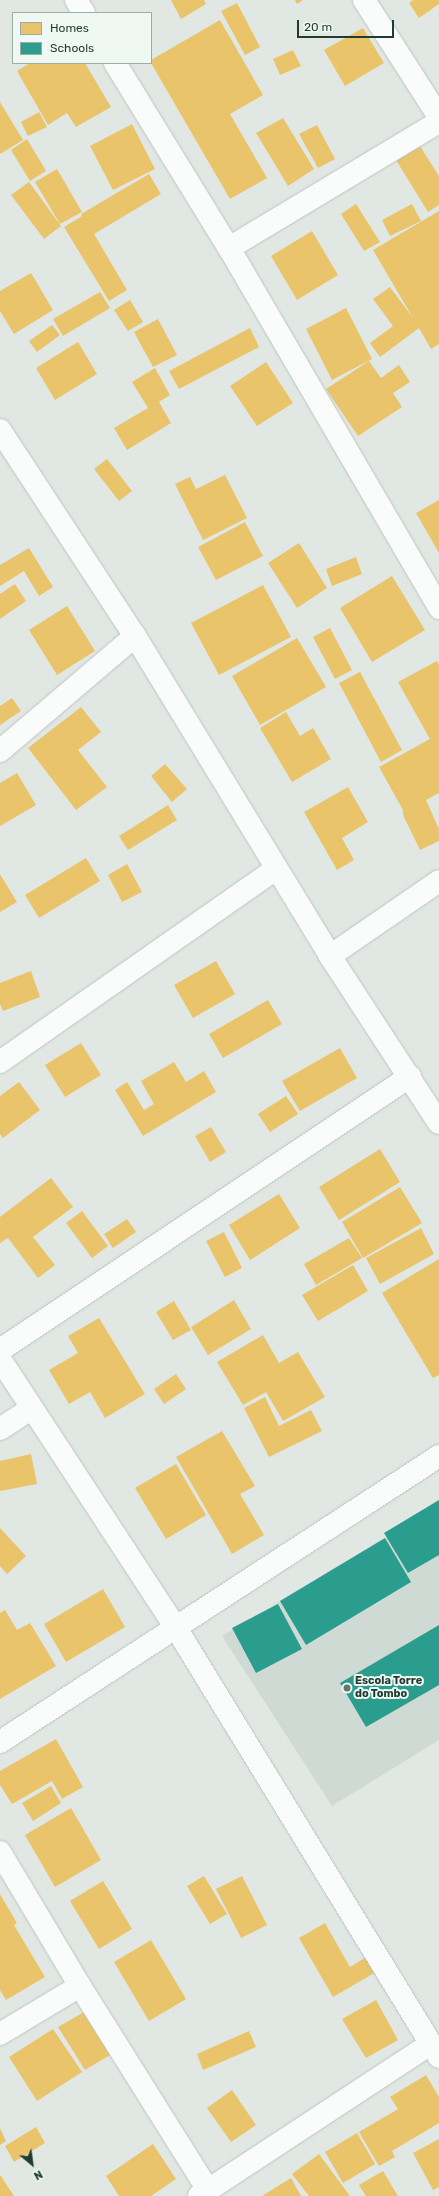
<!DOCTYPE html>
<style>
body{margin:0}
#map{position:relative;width:439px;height:2196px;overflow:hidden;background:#e1e8e4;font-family:Rubik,sans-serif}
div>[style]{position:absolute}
.built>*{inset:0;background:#cedad3}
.homes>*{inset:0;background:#e9c46a}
.schools>*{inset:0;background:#2a9d8f}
.roads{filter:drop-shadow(0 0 1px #bec5c1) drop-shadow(0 0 1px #bec5c1)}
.minor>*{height:22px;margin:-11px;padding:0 11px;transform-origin:11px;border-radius:11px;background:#fafcfb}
.dots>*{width:11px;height:11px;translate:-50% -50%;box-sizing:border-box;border:2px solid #eff8f2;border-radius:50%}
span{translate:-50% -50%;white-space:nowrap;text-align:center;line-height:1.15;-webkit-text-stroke:4px #eff8f2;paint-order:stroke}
.poi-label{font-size:11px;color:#1f3c30;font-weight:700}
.left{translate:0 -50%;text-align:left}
.legend{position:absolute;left:12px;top:12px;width:140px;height:52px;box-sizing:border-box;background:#eff8f2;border:1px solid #9cada4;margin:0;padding:5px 7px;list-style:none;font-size:12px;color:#1f3c30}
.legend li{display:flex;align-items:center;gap:8px;height:20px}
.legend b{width:20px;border:1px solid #9cada4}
.north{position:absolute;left:12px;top:2144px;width:40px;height:40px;-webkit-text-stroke:3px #eff8f2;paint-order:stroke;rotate:151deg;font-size:11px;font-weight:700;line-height:16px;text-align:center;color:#1f3c30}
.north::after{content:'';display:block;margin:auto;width:14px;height:18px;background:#1f3c30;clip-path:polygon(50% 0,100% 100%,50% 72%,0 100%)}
.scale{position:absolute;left:297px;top:20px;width:97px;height:18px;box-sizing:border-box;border:2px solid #1f3c30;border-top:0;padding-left:5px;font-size:12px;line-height:14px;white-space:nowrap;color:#1f3c30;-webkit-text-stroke:3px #eff8f2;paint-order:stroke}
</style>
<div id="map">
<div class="built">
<div style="clip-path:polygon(439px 1506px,439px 1740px,332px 1806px,222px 1636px)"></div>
</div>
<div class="homes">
<div style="clip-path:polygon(171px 0,204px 0,206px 4px,181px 19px)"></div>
<div style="clip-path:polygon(295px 0,303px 0,297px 4px)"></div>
<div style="clip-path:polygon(413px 0,439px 0,439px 4px,419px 18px,409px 3px)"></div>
<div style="clip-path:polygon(237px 3px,260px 47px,245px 55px,221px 11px)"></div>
<div style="clip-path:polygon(220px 20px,263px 95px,230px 114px,267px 178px,230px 199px,151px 63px,151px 60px)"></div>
<div style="clip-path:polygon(363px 28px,384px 63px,345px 86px,324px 50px)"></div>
<div style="clip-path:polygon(293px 50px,301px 66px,280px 75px,273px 59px)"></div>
<div style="clip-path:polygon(30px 63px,85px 63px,111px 107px,76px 127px,67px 113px,48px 125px,17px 71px)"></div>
<div style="clip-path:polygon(0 102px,23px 140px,0 154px)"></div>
<div style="clip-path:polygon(39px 112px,47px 127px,28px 136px,21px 122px)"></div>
<div style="clip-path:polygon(283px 118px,314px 169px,288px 186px,256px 133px)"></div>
<div style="clip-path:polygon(132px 124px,155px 169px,113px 190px,90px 146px)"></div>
<div style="clip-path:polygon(317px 125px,335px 159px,318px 168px,299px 134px)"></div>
<div style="clip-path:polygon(27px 139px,46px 171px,30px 181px,11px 150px)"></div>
<div style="clip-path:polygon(420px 146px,439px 176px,439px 205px,428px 212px,396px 160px)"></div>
<div style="clip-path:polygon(57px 169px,82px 212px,60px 224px,35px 182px)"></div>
<div style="clip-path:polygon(149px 174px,161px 194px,94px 234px,127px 290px,109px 301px,64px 227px,82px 216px,81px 214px)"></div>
<div style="clip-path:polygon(29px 182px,61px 226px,44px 239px,11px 195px)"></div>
<div style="clip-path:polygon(356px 204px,380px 242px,364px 251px,341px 214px)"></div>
<div style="clip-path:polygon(412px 204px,421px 221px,390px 236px,382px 220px)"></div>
<div style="clip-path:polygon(439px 211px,439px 344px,431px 349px,419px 328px,380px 357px,370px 343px,393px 326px,373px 299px,390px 287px,413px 318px,373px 250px)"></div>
<div style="clip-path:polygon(312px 231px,338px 275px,297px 300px,271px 256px)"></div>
<div style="clip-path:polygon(31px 273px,53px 310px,14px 334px,0 311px,0 291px)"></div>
<div style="clip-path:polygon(100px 292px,110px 308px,63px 336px,53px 319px)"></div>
<div style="clip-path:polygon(130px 300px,143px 322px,128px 331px,114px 310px)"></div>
<div style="clip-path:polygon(346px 308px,372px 359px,332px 380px,306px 329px)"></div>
<div style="clip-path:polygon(158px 319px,177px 355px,153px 367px,134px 332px)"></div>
<div style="clip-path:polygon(52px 325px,60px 335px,37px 352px,29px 341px)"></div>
<div style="clip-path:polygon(250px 328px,259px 347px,179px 389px,169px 371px)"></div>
<div style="clip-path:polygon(78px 342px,97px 374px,55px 400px,36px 368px)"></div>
<div style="clip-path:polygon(369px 361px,381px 378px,399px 365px,410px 382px,393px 393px,402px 407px,358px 436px,326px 389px)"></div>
<div style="clip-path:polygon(266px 362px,293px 403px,257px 426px,230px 386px)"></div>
<div style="clip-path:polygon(155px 368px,170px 395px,159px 402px,171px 423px,127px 450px,114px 428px,148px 408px,132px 382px)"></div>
<div style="clip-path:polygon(107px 459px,132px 491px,119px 501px,94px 469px)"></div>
<div style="clip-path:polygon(225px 475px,247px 518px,203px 540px,175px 484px,190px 477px,196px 489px)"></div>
<div style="clip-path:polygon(439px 500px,439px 553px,416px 513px)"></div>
<div style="clip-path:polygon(245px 522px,263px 556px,216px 580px,198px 547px)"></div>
<div style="clip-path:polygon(299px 543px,327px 588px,297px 608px,268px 563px)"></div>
<div style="clip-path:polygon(29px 548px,53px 587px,39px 596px,24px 571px,0 586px,0 565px)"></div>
<div style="clip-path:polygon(356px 557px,362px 574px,332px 586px,326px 569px)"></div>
<div style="clip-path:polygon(392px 576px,425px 630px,372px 662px,340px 608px)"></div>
<div style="clip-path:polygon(15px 584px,26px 601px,0 619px,0 594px)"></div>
<div style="clip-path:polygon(263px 585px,291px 637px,219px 675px,191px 623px)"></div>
<div style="clip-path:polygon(67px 606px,95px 651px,57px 675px,29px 630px)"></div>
<div style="clip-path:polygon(330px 628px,352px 670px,335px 679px,313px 637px)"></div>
<div style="clip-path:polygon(297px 638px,326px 687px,260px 725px,232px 676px)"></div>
<div style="clip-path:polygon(437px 661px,439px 665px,439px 793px,426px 800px,439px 829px,439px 841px,420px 850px,403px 815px,403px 810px,379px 767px,430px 739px,398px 682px)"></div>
<div style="clip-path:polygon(360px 672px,402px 750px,381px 762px,339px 683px)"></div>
<div style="clip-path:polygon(12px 698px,21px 711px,0 725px,0 706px)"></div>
<div style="clip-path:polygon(81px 707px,101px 732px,78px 750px,107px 787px,76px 810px,28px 748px)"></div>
<div style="clip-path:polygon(286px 712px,300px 736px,313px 728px,331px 759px,292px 782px,260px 728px)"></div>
<div style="clip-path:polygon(165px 764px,187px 789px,172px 802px,151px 776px)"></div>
<div style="clip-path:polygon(17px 773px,36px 805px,0 826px,0 783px)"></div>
<div style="clip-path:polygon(348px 787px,368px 822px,342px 838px,354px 860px,337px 870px,304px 812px)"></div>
<div style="clip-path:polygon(168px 805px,177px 820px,128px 850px,119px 836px)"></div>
<div style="clip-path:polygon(86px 858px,100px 881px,39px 918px,25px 895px)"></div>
<div style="clip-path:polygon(127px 864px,142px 892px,122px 902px,108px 875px)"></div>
<div style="clip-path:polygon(0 874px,17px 902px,0 912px)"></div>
<div style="clip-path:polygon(216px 961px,235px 994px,193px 1018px,174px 985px)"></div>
<div style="clip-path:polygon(31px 971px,40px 997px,3px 1011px,0 1004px,0 983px)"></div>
<div style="clip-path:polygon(268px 1000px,282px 1024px,223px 1058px,209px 1034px)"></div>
<div style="clip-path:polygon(81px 1043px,101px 1075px,65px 1097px,45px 1065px)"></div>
<div style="clip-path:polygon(340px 1048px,357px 1078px,300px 1111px,282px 1081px)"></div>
<div style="clip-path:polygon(174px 1062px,186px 1082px,204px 1071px,216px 1092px,143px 1136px,115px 1090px,127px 1082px,144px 1110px,154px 1104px,141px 1081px)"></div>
<div style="clip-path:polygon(19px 1082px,40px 1110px,3px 1138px,0 1134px,0 1096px)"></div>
<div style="clip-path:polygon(286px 1096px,298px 1114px,270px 1132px,258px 1114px)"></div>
<div style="clip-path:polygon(211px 1127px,226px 1152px,210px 1162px,195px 1136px)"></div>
<div style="clip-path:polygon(380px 1149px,400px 1182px,339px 1220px,319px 1187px)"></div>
<div style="clip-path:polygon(51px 1178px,73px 1207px,33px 1237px,55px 1265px,38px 1278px,8px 1238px,0 1243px,0 1217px)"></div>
<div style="clip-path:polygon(400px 1187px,422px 1223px,363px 1258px,342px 1222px)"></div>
<div style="clip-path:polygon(279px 1194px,300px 1228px,250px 1260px,229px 1225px)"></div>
<div style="clip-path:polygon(82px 1211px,108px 1246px,92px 1258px,66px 1223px)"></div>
<div style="clip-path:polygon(127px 1219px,136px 1232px,113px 1248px,104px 1234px)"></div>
<div style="clip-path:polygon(421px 1228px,434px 1254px,380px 1284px,366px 1258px)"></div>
<div style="clip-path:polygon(224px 1232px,242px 1268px,225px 1277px,206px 1241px)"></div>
<div style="clip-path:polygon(349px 1238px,362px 1258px,316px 1285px,304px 1264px)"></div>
<div style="clip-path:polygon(439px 1259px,439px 1375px,433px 1378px,382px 1293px)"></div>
<div style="clip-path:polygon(353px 1265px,368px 1291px,318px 1321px,302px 1295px)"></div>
<div style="clip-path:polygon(234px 1300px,251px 1329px,208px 1355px,191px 1327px)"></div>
<div style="clip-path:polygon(174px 1301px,191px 1330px,173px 1340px,156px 1312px)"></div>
<div style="clip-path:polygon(99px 1318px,145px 1394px,105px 1418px,90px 1392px,69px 1404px,49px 1370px,78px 1353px,68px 1336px)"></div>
<div style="clip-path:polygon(263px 1335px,279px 1363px,298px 1352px,325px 1397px,283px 1421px,266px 1392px,243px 1405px,217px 1362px)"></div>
<div style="clip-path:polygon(176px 1374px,186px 1389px,164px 1404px,154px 1389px)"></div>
<div style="clip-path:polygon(265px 1397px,279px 1426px,311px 1410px,322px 1431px,269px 1457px,244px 1408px)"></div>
<div style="clip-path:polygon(222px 1431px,255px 1486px,240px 1494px,264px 1535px,232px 1554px,176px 1457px)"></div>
<div style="clip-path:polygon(31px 1454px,37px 1484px,0 1491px,0 1461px)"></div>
<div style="clip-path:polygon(176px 1464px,206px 1515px,166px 1539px,135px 1488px)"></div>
<div style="clip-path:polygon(0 1528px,26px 1556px,7px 1574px,0 1566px)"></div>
<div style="clip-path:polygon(103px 1589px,125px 1627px,66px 1662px,44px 1624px)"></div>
<div style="clip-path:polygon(5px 1610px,17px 1630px,30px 1623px,56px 1666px,0 1699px,0 1613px)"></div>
<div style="clip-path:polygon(56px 1739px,83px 1787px,62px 1799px,52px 1781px,12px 1804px,0 1785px,0 1771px)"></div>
<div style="clip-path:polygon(51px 1786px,61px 1803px,33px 1821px,22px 1803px)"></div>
<div style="clip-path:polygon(71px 1808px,101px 1860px,55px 1887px,25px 1835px)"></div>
<div style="clip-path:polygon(204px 1876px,227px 1914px,210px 1924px,187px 1886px)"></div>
<div style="clip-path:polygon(242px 1876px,267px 1925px,241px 1938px,216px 1889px)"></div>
<div style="clip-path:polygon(103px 1881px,132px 1929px,99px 1949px,70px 1901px)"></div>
<div style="clip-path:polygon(0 1894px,17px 1923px,14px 1925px,45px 1977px,6px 2000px,0 1990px)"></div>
<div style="clip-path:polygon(325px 1923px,350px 1967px,368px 1956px,376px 1972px,333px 1997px,299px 1938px)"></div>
<div style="clip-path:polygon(151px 1940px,186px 1999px,149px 2021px,114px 1962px)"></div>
<div style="clip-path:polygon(376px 2000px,398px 2040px,366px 2058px,342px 2019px)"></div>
<div style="clip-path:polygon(84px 2012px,110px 2055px,85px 2070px,58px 2027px)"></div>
<div style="clip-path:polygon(53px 2029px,82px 2072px,37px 2101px,9px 2057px)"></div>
<div style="clip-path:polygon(249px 2031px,256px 2047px,203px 2070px,197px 2054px)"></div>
<div style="clip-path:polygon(426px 2075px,439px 2097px,439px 2123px,392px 2151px,395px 2157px,379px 2166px,359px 2132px,398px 2109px,390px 2097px)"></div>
<div style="clip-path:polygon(232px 2090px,256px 2125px,231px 2142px,207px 2108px)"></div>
<div style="clip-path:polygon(36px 2127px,45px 2143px,14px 2162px,5px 2146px)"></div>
<div style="clip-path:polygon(0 2128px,6px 2141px,0 2145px)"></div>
<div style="clip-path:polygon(357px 2133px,375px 2164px,343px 2183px,325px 2152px)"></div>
<div style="clip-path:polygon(439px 2139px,439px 2187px,433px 2190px,413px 2153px)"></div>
<div style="clip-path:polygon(153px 2144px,176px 2179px,151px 2196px,119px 2196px,106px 2176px)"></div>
<div style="clip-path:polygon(319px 2154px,350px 2196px,309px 2196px,292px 2174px)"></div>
<div style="clip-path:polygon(383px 2171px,398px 2196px,366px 2196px,359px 2185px)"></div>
<div style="clip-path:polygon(0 2176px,1px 2176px,14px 2196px,0 2196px)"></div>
<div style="clip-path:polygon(291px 2178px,301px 2196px,262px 2196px)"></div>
</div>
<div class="schools">
<div style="clip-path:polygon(439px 1500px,439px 1555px,408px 1573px,384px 1533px)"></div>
<div style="clip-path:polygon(385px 1538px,411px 1582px,306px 1645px,280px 1601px)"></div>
<div style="clip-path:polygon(278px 1604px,302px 1649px,256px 1673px,232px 1628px)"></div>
<div style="clip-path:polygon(439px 1625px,439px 1685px,366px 1727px,340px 1683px)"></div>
</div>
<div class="roads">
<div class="minor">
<div style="left:76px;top:0;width:15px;rotate:58deg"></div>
<div style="left:364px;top:0;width:139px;rotate:57.3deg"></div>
<div style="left:115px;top:63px;width:217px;rotate:58.4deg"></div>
<div style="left:229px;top:248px;width:417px;rotate:59.7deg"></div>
<div style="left:229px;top:248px;width:245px;rotate:-31deg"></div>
<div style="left:0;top:430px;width:246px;rotate:56.8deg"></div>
<div style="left:135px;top:636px;width:375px;rotate:58.6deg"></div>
<div style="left:330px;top:956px;width:199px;rotate:56.9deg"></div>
<div style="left:0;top:751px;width:177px;rotate:-40.4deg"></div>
<div style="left:330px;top:956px;width:132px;rotate:-34.5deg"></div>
<div style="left:0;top:1062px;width:337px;rotate:-35deg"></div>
<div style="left:0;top:1350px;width:493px;rotate:-33.7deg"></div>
<div style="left:0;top:1359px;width:321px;rotate:56.8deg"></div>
<div style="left:176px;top:1628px;width:503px;rotate:58.49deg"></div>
<div style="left:0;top:1429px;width:38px;rotate:-33deg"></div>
<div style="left:0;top:1742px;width:524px;rotate:-33.08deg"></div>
<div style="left:0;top:1852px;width:156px;rotate:59.2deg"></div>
<div style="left:80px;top:1986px;width:241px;rotate:57.9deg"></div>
<div style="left:0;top:2034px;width:93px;rotate:-31deg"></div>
<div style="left:199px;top:2196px;width:277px;rotate:-33.3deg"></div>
</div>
</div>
<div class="dots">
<div style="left:347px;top:1688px;background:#63786f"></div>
</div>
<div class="poi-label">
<span class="left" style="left:355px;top:1688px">Escola Torre<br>do Tombo</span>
</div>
<ul class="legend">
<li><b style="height:11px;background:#e9c46a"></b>Homes</li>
<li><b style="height:11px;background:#2a9d8f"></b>Schools</li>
</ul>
<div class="north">N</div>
<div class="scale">20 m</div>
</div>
